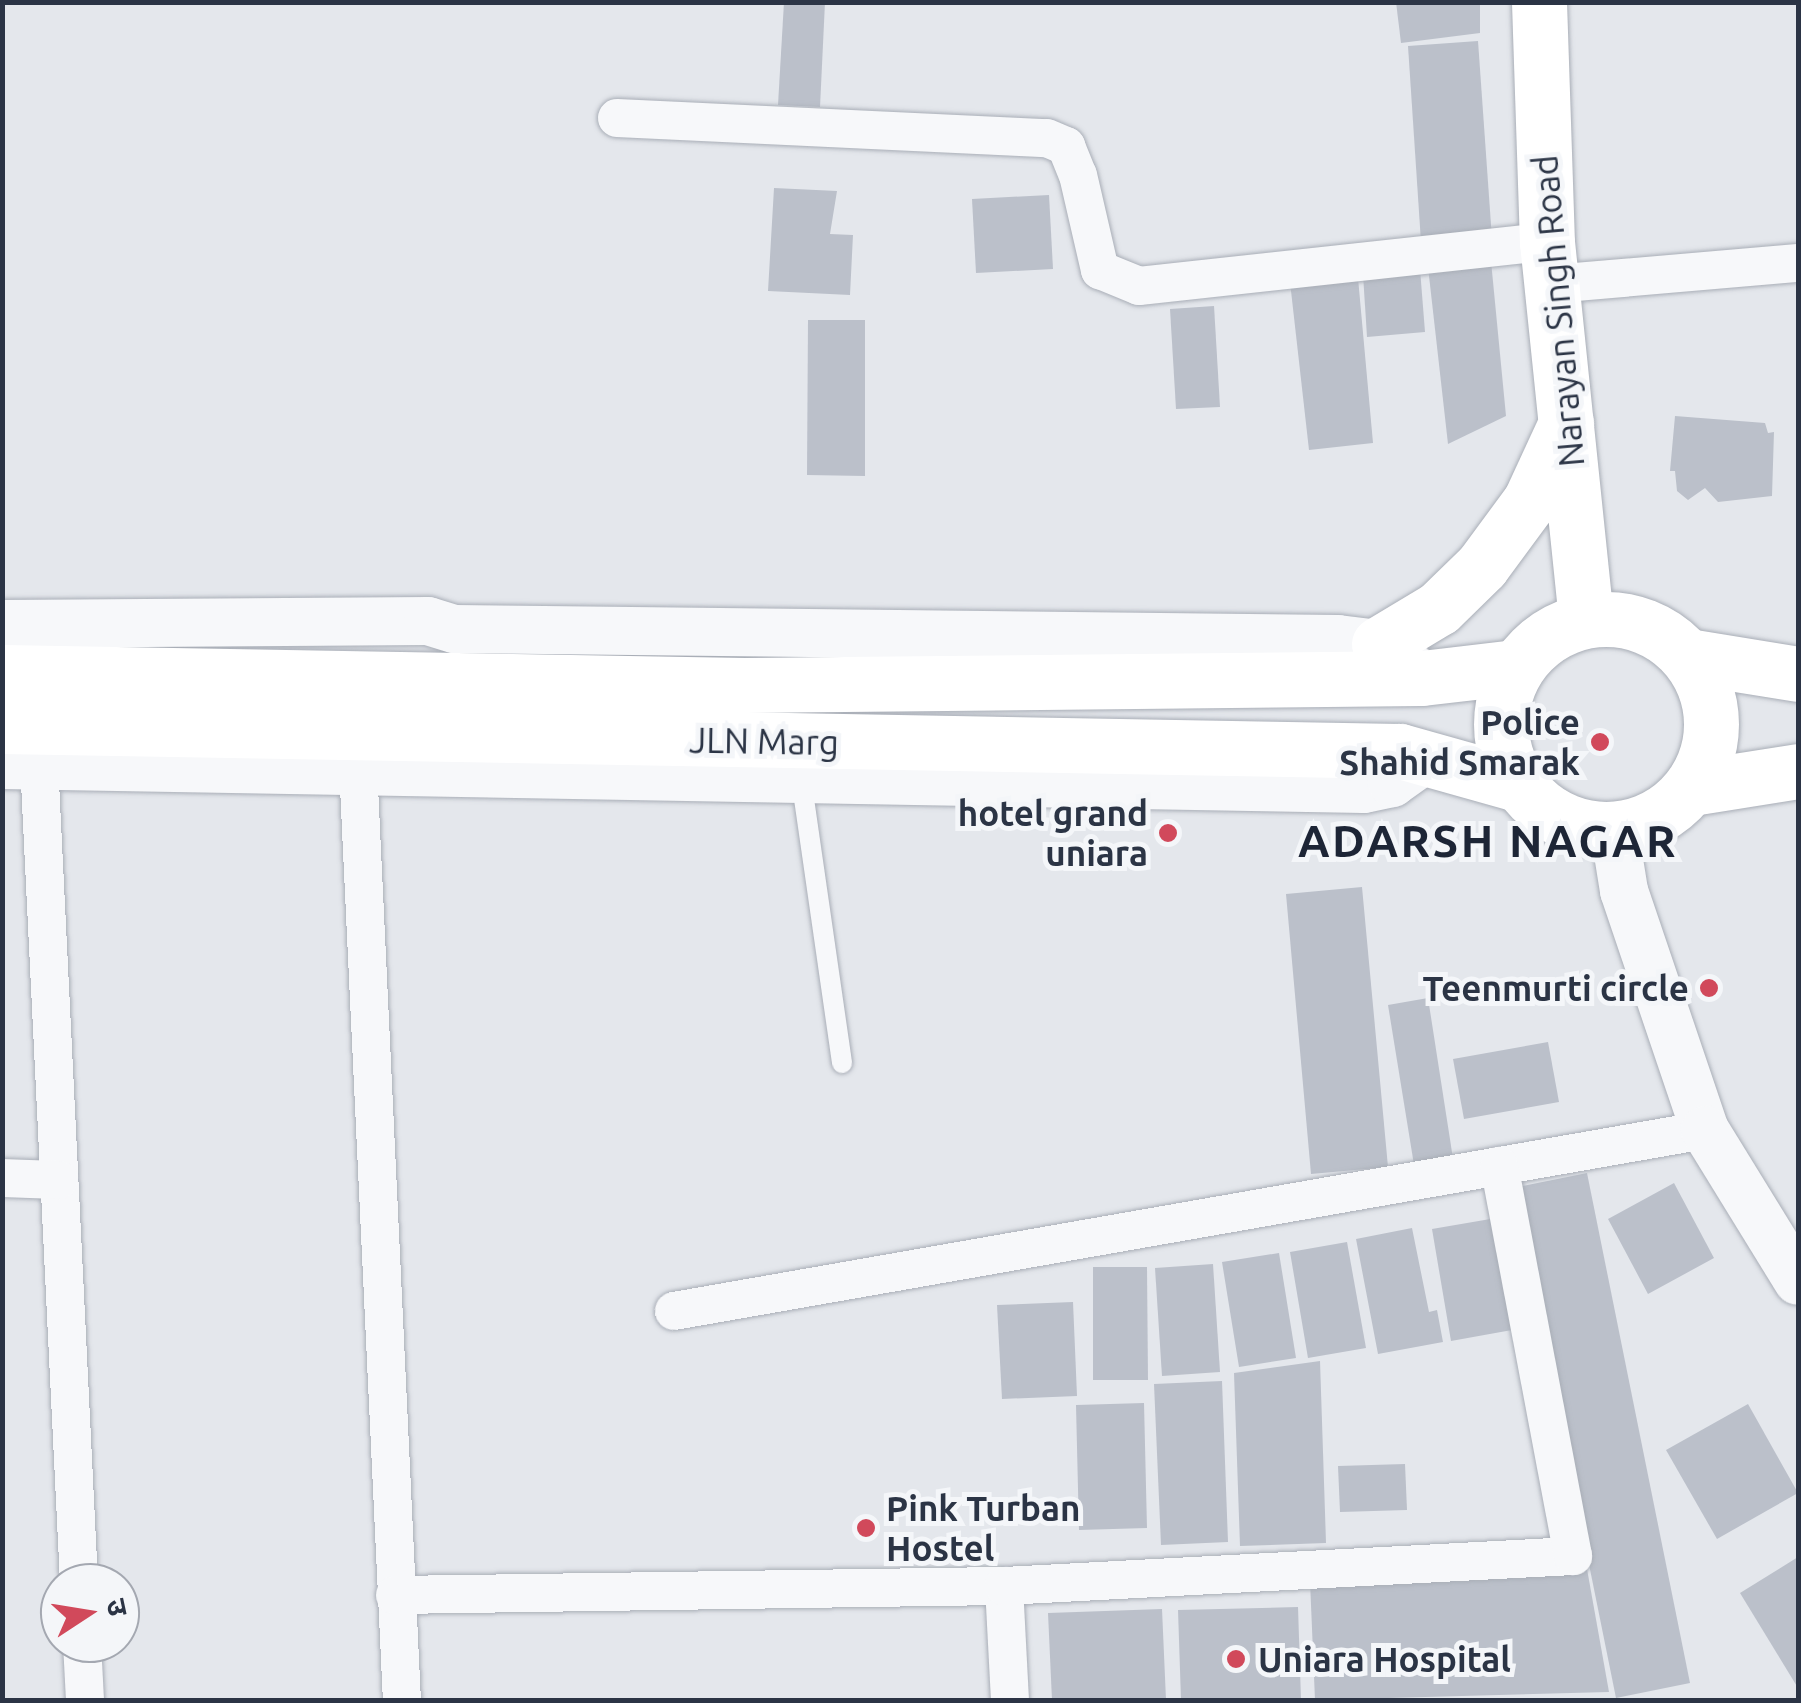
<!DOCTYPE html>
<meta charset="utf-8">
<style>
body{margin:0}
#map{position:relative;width:1801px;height:1703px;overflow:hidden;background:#e4e7ec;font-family:Ubuntu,"Noto Sans Devanagari",sans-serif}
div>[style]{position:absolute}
.building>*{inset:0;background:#bbc0ca}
.roads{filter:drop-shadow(0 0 2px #a9aeb7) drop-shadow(0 0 2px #a9aeb7)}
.service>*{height:20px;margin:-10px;padding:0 10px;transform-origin:10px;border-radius:10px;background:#f7f8fa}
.minor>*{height:38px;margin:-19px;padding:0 19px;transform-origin:19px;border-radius:19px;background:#f7f8fa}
.tertiary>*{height:48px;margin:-24px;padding:0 24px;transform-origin:24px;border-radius:24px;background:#f7f8fa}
.primary>*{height:55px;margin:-27.5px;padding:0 27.5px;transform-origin:27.5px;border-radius:27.5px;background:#fff}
.primary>.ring{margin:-27.5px;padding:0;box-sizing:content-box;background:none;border:55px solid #fff;border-radius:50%}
.dots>*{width:28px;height:28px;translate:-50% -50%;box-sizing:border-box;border:5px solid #f4f6f9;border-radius:50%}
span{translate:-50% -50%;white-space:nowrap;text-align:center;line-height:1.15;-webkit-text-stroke:10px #f4f6f9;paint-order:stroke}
.street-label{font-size:35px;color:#2b3445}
.poi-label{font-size:35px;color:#2b3445;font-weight:700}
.right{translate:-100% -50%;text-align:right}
.left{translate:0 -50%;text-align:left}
.district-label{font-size:45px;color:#1d2536;font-weight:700;letter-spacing:2.5px}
.frame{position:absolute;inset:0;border:5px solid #2b3445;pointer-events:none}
.north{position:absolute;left:40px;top:1563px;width:100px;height:100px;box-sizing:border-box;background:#f4f6f9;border:2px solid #a4a8b1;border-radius:50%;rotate:78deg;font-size:28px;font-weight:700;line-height:40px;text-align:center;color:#2b3445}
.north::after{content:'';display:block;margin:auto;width:35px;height:45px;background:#d1495b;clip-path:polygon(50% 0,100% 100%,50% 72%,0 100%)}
</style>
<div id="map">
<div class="building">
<div style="clip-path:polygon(784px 2px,825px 2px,820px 107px,778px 105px)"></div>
<div style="clip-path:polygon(1396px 2px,1480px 2px,1480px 33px,1401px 43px)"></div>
<div style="clip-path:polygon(1478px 41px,1493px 253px,1422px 257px,1408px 46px)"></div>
<div style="clip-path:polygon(774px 188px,837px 191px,830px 234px,853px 235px,850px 295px,768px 291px)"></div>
<div style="clip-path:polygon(1049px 195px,1053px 269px,976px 273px,972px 199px)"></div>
<div style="clip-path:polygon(1491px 261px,1506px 416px,1448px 444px,1428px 267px)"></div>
<div style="clip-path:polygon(1420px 269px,1425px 332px,1367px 337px,1363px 274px)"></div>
<div style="clip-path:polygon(1358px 278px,1373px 443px,1309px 450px,1290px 282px)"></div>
<div style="clip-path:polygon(1214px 306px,1220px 407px,1176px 409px,1170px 309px)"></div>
<div style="clip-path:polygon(808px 320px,865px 320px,865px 476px,807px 475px)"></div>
<div style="clip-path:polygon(1675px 416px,1765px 423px,1768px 433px,1774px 432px,1772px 496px,1718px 502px,1705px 488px,1688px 500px,1677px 491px,1675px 471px,1670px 471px)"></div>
<div style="clip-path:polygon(1362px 887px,1388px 1167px,1311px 1174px,1286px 894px)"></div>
<div style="clip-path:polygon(1428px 998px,1454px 1165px,1415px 1171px,1388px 1005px)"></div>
<div style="clip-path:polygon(1548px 1042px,1559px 1102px,1464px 1119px,1453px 1059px)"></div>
<div style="clip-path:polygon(1587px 1173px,1690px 1683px,1616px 1698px,1513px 1188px)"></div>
<div style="clip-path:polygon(1674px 1183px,1714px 1258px,1648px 1294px,1608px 1219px)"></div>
<div style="clip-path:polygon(1502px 1217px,1512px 1330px,1451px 1341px,1432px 1229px)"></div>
<div style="clip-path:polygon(1412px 1228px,1429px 1312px,1437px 1310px,1443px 1342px,1378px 1354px,1356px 1239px)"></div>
<div style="clip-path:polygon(1347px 1242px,1366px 1348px,1308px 1358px,1290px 1252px)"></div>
<div style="clip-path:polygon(1279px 1253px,1296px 1358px,1239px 1367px,1222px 1262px)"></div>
<div style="clip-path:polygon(1213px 1264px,1220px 1372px,1162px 1376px,1155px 1268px)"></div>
<div style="clip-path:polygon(1093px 1267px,1147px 1267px,1148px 1380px,1093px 1380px)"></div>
<div style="clip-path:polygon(1073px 1302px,1077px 1396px,1002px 1399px,997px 1305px)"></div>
<div style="clip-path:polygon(1320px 1361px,1326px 1543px,1240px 1546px,1234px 1373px)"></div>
<div style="clip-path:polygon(1222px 1381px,1228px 1542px,1161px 1545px,1154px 1384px)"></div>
<div style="clip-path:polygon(1144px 1403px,1147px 1528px,1079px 1530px,1076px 1405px)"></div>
<div style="clip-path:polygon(1748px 1404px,1798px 1493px,1717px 1539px,1666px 1450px)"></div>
<div style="clip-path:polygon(1405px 1464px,1407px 1510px,1340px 1512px,1338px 1466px)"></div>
<div style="clip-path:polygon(1798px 1557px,1798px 1688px,1740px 1593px)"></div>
<div style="clip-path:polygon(1587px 1569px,1609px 1692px,1315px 1700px,1310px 1581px)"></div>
<div style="clip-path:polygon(1298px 1607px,1301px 1700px,1181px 1700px,1178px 1610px)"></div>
<div style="clip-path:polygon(1162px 1609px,1166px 1700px,1052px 1700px,1048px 1613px)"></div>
</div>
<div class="roads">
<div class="service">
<div style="left:801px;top:778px;width:288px;rotate:81.8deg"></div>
</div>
<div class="minor">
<div style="left:617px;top:118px;width:430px;rotate:2.7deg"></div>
<div style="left:1047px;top:138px;width:21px;rotate:23deg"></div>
<div style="left:1066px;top:146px;width:31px;rotate:68deg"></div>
<div style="left:1078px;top:175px;width:98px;rotate:77deg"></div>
<div style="left:1100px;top:270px;width:42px;rotate:22.3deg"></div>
<div style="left:1139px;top:286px;width:410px;rotate:-6.2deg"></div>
<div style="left:1552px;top:284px;width:247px;rotate:-4.9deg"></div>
<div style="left:38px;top:741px;width:843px;rotate:87.21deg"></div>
<div style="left:357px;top:744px;width:957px;rotate:87.31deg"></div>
<div style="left:2px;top:1178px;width:57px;rotate:2deg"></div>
<div style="left:674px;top:1311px;width:1047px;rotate:-9.96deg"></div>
<div style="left:1004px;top:1586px;width:114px;rotate:87deg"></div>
<div style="left:395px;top:1595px;width:609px;rotate:-0.85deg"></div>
<div style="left:1004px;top:1586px;width:570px;rotate:-3.02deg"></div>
<div style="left:1573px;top:1556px;width:397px;rotate:-100.7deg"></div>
<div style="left:82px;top:1643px;width:57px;rotate:87deg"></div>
</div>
<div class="tertiary">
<div style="left:2px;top:624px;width:426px;rotate:-0.4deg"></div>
<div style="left:428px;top:621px;width:28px;rotate:17deg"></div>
<div style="left:455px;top:629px;width:883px;rotate:0.65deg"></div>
<div style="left:1338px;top:639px;width:41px;rotate:7deg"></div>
<div style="left:1379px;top:644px;width:39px;rotate:35deg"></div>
<div style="left:2px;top:765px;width:1362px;rotate:1.01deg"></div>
<div style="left:1364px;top:789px;width:29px;rotate:-12deg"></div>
<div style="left:1392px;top:783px;width:43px;rotate:-35.5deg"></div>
<div style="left:1614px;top:829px;width:63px;rotate:80.8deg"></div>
<div style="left:1624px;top:891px;width:252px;rotate:71.3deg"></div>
<div style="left:1705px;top:1130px;width:177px;rotate:58.4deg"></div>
</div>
<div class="primary">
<div style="left:1539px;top:2px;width:240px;rotate:88.1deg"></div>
<div style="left:1547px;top:242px;width:379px;rotate:84.1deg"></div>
<div class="ring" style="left:1501px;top:619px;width:155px;height:155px"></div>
<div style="left:1379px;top:644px;width:70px;rotate:-31deg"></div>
<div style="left:1439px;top:608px;width:60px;rotate:-44.3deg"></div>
<div style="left:1482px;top:566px;width:81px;rotate:-53.6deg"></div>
<div style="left:1530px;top:501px;width:86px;rotate:-65.2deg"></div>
<div style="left:1687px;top:656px;width:112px;rotate:9.2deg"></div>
<div style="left:2px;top:672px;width:742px;rotate:1deg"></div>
<div style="left:744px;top:685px;width:678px;rotate:-0.59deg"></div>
<div style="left:1422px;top:678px;width:95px;rotate:-6.7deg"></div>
<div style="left:2px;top:726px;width:1398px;rotate:1.02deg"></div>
<div style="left:1400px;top:751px;width:126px;rotate:15.7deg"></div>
<div style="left:1691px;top:788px;width:108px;rotate:-9deg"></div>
</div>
</div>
<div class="dots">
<div style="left:1600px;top:742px;background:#d1495b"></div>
<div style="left:1168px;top:833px;background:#d1495b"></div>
<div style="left:1709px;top:988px;background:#d1495b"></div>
<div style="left:866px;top:1528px;background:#d1495b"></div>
<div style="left:1236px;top:1659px;background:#d1495b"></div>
</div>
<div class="street-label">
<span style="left:1558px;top:311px;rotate:-95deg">Narayan Singh Road</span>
<span style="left:764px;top:741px;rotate:1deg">JLN Marg</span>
</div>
<div class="poi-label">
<span class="right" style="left:1580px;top:742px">Police<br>Shahid Smarak</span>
<span class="right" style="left:1148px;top:833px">hotel grand<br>uniara</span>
<span class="right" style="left:1689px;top:988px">Teenmurti circle</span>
<span class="left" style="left:886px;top:1528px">Pink Turban<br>Hostel</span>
<span class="left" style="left:1258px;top:1659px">Uniara Hospital</span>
</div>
<div class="district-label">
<span style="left:1488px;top:841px">ADARSH NAGAR</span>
</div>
<div class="frame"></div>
<div class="north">उ</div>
</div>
